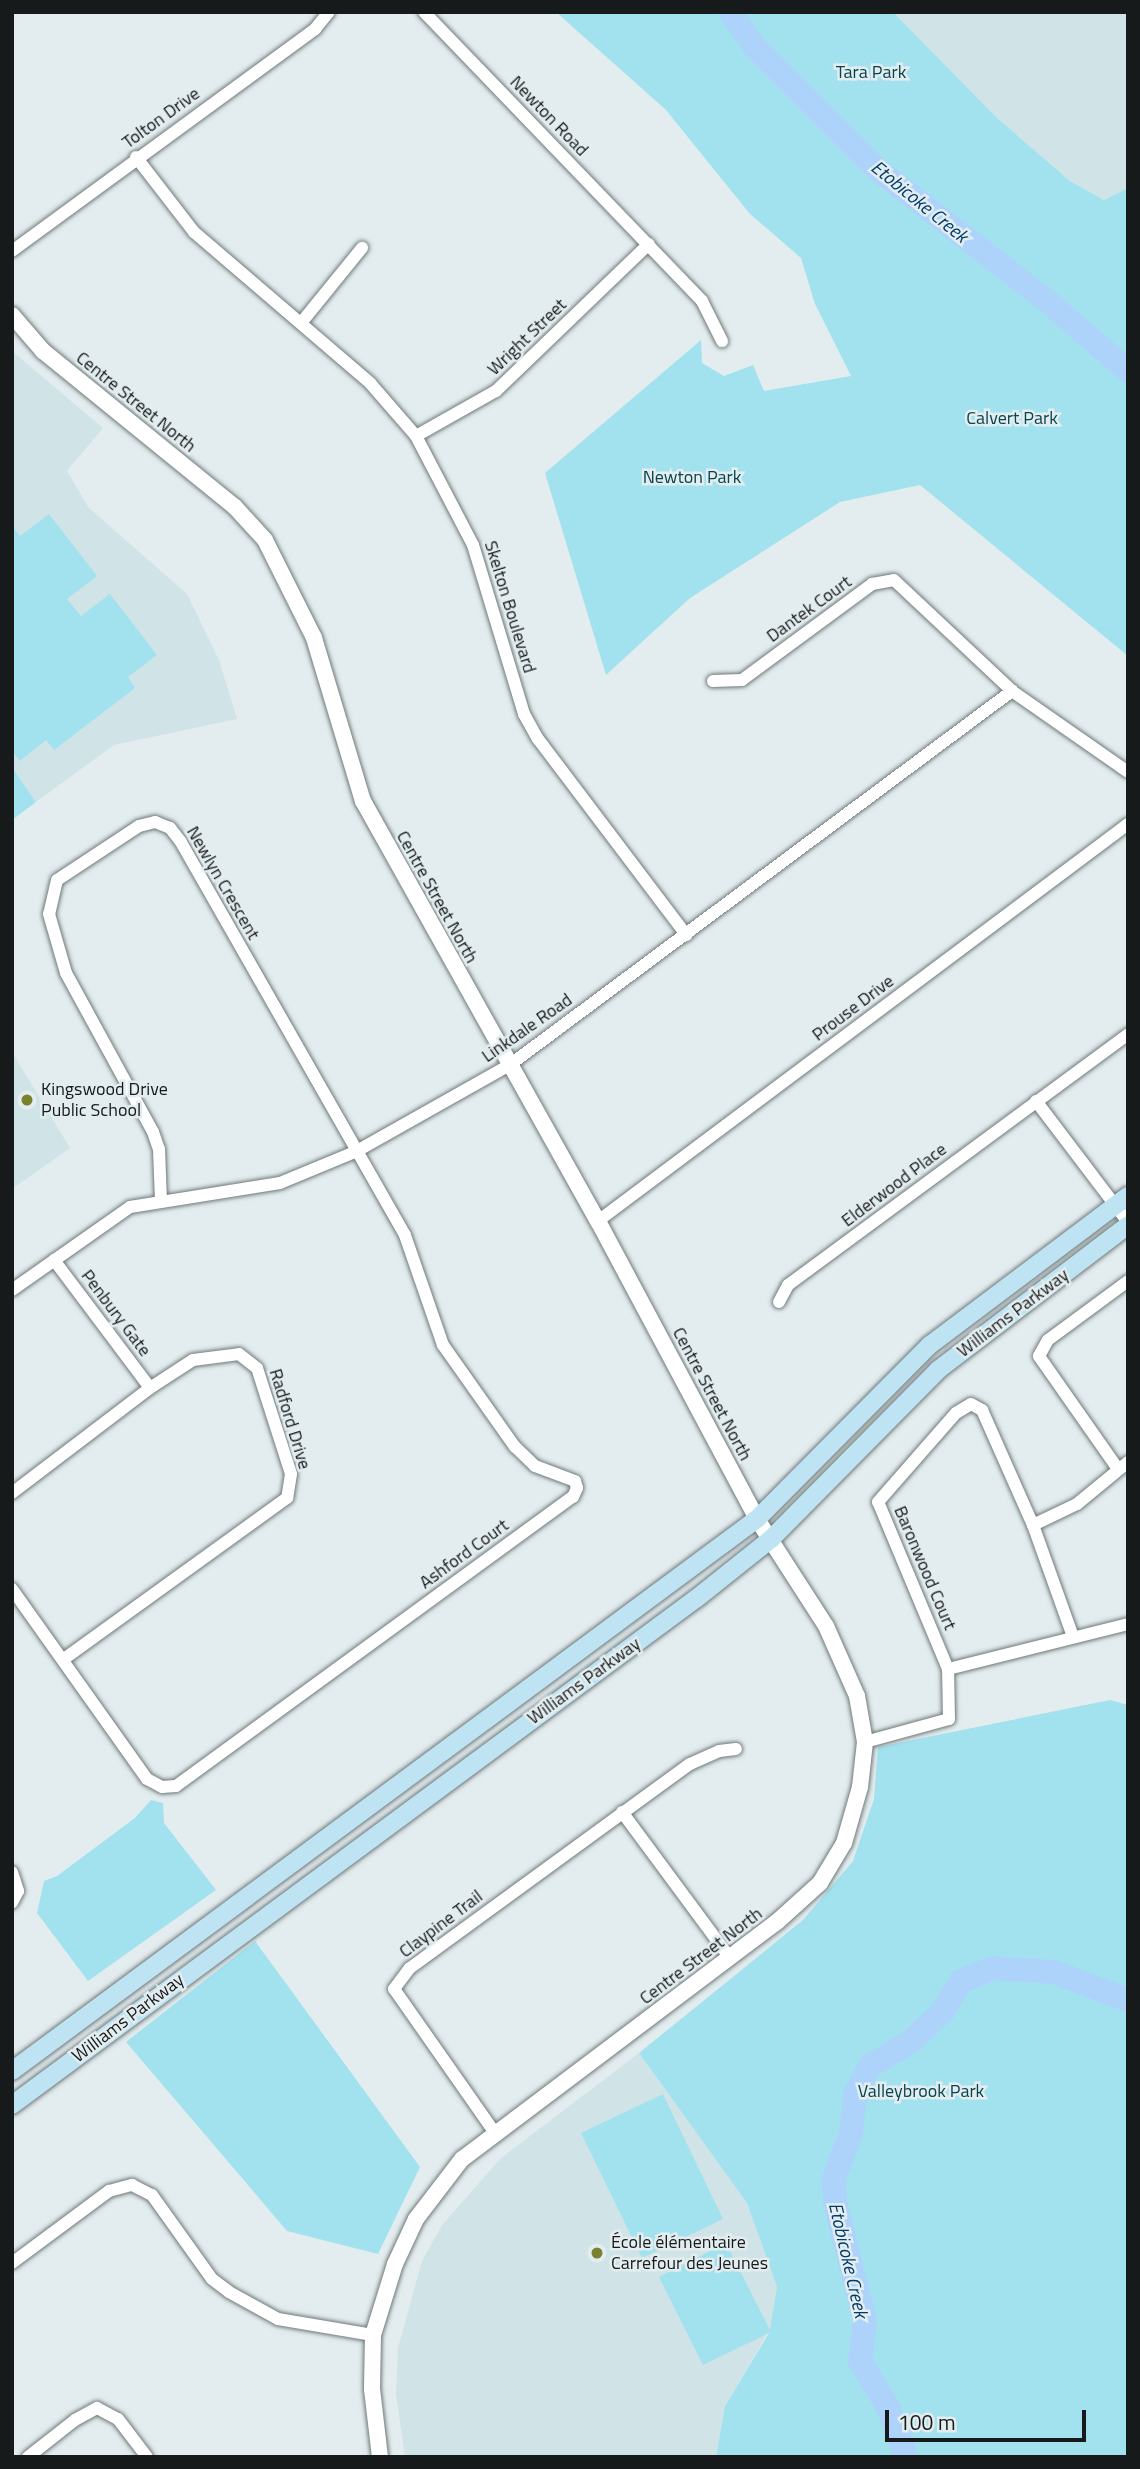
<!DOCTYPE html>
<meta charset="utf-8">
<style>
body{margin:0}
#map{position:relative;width:1140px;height:2469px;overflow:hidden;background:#e3edef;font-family:"Titillium Web",sans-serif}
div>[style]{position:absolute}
.built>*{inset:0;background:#d0e3e7}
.green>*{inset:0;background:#a2e2ee}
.river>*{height:24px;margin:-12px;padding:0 12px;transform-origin:12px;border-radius:12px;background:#aed3fb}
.roads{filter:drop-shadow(0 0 2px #70797a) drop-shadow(0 0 2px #70797a)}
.minor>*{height:12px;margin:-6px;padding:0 6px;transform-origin:6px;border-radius:6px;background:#fff}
.tertiary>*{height:16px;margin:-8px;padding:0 8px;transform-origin:8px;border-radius:8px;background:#fff}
.secondary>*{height:18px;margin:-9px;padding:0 9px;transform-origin:9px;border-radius:9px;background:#bee3f2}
.dots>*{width:19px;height:19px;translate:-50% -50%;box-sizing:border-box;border:4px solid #e3edef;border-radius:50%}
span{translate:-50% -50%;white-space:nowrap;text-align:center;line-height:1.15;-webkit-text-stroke:5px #e3edef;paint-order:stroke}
.park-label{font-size:18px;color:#07444e}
.street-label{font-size:18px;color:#171a1b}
.poi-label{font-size:18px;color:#171a1b}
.left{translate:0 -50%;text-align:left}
.water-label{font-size:19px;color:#013a6a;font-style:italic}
.frame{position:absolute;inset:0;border:14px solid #171a1b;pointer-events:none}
.scale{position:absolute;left:885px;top:2410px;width:201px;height:32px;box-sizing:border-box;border:4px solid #171a1b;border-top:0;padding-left:9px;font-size:21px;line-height:24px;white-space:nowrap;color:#171a1b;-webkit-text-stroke:5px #e3edef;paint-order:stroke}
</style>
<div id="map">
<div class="built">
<div style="clip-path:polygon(893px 12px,1128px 12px,1128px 188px,1104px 200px,1070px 181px,997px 118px)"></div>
<div style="clip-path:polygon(12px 351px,103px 428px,67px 471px,89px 508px,187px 594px,219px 660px,237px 719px,114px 745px,36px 802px,12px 767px)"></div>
<div style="clip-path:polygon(12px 1052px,70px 1148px,12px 1189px)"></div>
<div style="clip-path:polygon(639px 2053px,747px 2203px,777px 2287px,773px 2324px,725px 2406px,716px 2457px,405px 2457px,396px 2394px,398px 2348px,422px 2261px,442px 2225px,501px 2158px)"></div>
</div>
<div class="green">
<div style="clip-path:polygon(556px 12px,893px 12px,997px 118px,1070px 181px,1104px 200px,1128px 188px,1128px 656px,920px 485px,840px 502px,690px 598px,606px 675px,545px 473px,701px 340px,702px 363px,724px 376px,753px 365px,764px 391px,851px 376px,815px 304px,801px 258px,750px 214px,666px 110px)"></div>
<div style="clip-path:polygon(49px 514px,97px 576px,67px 599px,81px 616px,110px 594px,157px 655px,128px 677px,135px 688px,54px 750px,46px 740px,20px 761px,12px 751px,12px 526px,20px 536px)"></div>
<div style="clip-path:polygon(12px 767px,36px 802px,12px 820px)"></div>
<div style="clip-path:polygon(1110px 1700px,1128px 1705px,1128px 2457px,716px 2457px,725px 2406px,769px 2333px,703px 2365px,659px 2277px,726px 2243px,770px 2330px,777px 2287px,747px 2203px,639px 2053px,803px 1920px,853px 1861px,874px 1799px,878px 1747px)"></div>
<div style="clip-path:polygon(151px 1800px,163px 1803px,164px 1823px,216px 1890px,88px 1981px,37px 1913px,44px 1881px,57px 1876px,135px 1818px)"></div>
<div style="clip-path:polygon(255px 1941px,420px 2167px,378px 2254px,287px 2231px,126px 2042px)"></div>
<div style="clip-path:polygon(663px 2094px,723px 2219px,642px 2258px,581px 2133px)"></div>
</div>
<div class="river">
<div style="left:730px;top:12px;width:43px;rotate:54.5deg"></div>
<div style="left:755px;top:47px;width:175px;rotate:45deg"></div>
<div style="left:879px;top:171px;width:212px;rotate:37.7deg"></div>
<div style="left:1047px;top:301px;width:107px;rotate:40.8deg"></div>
<div style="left:906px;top:2457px;width:53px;rotate:-109.8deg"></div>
<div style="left:888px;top:2407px;width:54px;rotate:-121.3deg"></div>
<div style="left:860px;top:2361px;width:40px;rotate:-82.9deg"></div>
<div style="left:865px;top:2321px;width:123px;rotate:-104.1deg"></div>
<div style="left:835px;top:2202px;width:23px;rotate:-92deg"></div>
<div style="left:834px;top:2179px;width:49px;rotate:-69.7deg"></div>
<div style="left:851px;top:2133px;width:38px;rotate:-84deg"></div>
<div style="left:855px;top:2095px;width:33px;rotate:-63deg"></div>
<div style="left:870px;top:2066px;width:47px;rotate:-31deg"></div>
<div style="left:910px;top:2042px;width:45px;rotate:-43.2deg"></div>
<div style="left:943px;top:2011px;width:35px;rotate:-59deg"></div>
<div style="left:961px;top:1981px;width:35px;rotate:-22deg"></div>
<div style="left:993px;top:1968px;width:61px;rotate:3.8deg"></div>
<div style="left:1054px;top:1972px;width:79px;rotate:20.7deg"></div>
</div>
<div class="roads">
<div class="minor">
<div style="left:424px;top:12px;width:401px;rotate:46.1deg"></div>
<div style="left:702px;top:301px;width:45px;rotate:63.4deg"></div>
<div style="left:136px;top:157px;width:95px;rotate:52.3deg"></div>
<div style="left:194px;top:232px;width:232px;rotate:40.6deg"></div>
<div style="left:370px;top:383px;width:70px;rotate:49deg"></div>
<div style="left:416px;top:436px;width:123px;rotate:62.4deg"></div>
<div style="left:473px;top:545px;width:177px;rotate:73.2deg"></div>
<div style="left:524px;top:714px;width:29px;rotate:61deg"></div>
<div style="left:538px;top:739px;width:246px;rotate:52.9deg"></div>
<div style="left:12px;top:251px;width:376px;rotate:-36.2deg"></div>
<div style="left:315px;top:29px;width:22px;rotate:-51deg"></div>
<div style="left:301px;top:323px;width:97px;rotate:-50.9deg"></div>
<div style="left:416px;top:436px;width:92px;rotate:-29.4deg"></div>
<div style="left:496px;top:391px;width:212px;rotate:-43.9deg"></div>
<div style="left:713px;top:681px;width:29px;rotate:-2deg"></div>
<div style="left:742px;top:680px;width:162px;rotate:-36.4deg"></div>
<div style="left:872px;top:584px;width:22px;rotate:-10deg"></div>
<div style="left:894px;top:580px;width:162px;rotate:43.2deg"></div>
<div style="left:1012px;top:691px;width:141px;rotate:34.9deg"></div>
<div style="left:1036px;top:1101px;width:152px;rotate:52.8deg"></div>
<div style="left:598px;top:1221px;width:662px;rotate:-36.84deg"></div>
<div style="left:54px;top:1260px;width:160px;rotate:53.1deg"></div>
<div style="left:12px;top:1290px;width:144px;rotate:-35.1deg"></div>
<div style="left:130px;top:1207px;width:152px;rotate:-9.1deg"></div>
<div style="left:280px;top:1183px;width:81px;rotate:-22.5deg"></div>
<div style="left:355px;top:1152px;width:179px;rotate:-29.4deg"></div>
<div style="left:511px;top:1064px;width:625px;rotate:-36.67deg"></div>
<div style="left:779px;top:1302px;width:19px;rotate:-62deg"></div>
<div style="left:788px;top:1285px;width:423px;rotate:-36.4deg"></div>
<div style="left:1118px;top:1469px;width:138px;rotate:-125deg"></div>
<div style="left:1039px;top:1356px;width:18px;rotate:-61deg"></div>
<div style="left:1048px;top:1340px;width:99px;rotate:-36.4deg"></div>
<div style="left:12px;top:1493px;width:173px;rotate:-37.3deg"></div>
<div style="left:150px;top:1388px;width:51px;rotate:-33.1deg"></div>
<div style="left:193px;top:1360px;width:46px;rotate:-7.4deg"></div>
<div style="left:239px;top:1354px;width:23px;rotate:38deg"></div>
<div style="left:257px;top:1368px;width:111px;rotate:72.2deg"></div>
<div style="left:291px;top:1474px;width:24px;rotate:99deg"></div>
<div style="left:287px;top:1498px;width:274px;rotate:144.2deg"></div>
<div style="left:1033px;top:1525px;width:49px;rotate:-25.5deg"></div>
<div style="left:1077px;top:1504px;width:66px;rotate:-39.5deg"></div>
<div style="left:12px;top:1589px;width:233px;rotate:54.6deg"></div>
<div style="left:147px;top:1779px;width:17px;rotate:28deg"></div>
<div style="left:162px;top:1787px;width:14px;rotate:-4deg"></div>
<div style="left:176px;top:1786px;width:491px;rotate:-36.1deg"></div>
<div style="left:573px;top:1497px;width:10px;rotate:-66deg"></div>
<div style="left:577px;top:1488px;width:7px;rotate:-106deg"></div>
<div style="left:575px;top:1481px;width:43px;rotate:-159.4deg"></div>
<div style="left:535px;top:1466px;width:28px;rotate:-136deg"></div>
<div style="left:515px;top:1447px;width:125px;rotate:-125.2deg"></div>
<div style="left:443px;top:1345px;width:116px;rotate:-109.1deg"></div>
<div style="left:405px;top:1235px;width:452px;rotate:-119.7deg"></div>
<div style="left:181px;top:842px;width:18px;rotate:-128deg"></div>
<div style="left:170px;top:828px;width:16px;rotate:-158deg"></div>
<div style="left:155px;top:822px;width:16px;rotate:166deg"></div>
<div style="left:139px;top:826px;width:98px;rotate:146.6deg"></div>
<div style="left:57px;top:880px;width:35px;rotate:103deg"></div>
<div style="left:49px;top:914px;width:61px;rotate:73.9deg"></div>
<div style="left:66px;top:973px;width:181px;rotate:61.3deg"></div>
<div style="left:153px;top:1132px;width:18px;rotate:71deg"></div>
<div style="left:159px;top:1149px;width:51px;rotate:87.8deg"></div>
<div style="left:948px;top:1669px;width:186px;rotate:-14deg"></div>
<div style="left:865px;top:1742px;width:87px;rotate:-15.3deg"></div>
<div style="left:949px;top:1719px;width:50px;rotate:-91.1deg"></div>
<div style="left:948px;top:1669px;width:181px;rotate:-112.7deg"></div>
<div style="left:878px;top:1502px;width:118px;rotate:-48.8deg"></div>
<div style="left:956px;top:1413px;width:17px;rotate:-31deg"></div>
<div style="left:971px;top:1404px;width:13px;rotate:29deg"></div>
<div style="left:982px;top:1410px;width:126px;rotate:66.1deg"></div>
<div style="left:1033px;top:1525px;width:119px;rotate:70.3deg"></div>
<div style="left:622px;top:1812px;width:182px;rotate:53.5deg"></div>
<div style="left:12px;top:1872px;width:20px;rotate:72deg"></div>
<div style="left:18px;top:1891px;width:13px;rotate:117deg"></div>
<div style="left:495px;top:2133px;width:176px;rotate:-125deg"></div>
<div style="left:394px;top:1989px;width:26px;rotate:-53deg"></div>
<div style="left:410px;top:1968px;width:346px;rotate:-36.1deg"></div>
<div style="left:690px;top:1764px;width:32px;rotate:-24deg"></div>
<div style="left:719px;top:1751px;width:17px;rotate:-7deg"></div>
<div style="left:12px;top:2263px;width:121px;rotate:-36.6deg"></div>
<div style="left:109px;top:2191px;width:24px;rotate:-15deg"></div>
<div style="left:132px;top:2185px;width:22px;rotate:27deg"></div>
<div style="left:152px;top:2195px;width:103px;rotate:54.5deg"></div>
<div style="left:212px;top:2279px;width:21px;rotate:37deg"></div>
<div style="left:229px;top:2292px;width:56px;rotate:28.9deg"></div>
<div style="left:278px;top:2319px;width:96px;rotate:9.6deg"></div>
<div style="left:28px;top:2457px;width:60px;rotate:-38.2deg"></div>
<div style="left:75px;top:2420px;width:25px;rotate:-29deg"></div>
<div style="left:97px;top:2408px;width:24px;rotate:28deg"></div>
<div style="left:118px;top:2419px;width:48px;rotate:52.7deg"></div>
</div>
<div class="tertiary">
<div style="left:12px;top:315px;width:48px;rotate:49.3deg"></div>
<div style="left:43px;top:351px;width:246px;rotate:39.1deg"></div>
<div style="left:234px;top:506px;width:46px;rotate:47.6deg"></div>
<div style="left:265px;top:540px;width:110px;rotate:63.4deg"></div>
<div style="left:314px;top:638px;width:170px;rotate:73.3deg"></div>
<div style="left:363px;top:801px;width:481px;rotate:60.8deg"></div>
<div style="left:598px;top:1221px;width:338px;rotate:61.9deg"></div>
<div style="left:757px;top:1519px;width:127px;rotate:57.2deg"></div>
<div style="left:826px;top:1626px;width:77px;rotate:66.1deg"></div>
<div style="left:857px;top:1696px;width:47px;rotate:80.1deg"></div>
<div style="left:865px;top:1742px;width:45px;rotate:96.3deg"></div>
<div style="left:860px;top:1787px;width:58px;rotate:105.9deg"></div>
<div style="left:844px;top:1843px;width:47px;rotate:121deg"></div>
<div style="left:820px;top:1883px;width:57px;rotate:137.9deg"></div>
<div style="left:778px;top:1921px;width:396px;rotate:143deg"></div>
<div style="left:462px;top:2159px;width:76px;rotate:127.5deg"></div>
<div style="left:416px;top:2219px;width:50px;rotate:115deg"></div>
<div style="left:395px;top:2264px;width:74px;rotate:107.2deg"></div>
<div style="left:373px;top:2335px;width:54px;rotate:91.1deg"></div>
<div style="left:372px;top:2389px;width:68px;rotate:83.3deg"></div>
</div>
<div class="secondary">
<div style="left:12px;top:2071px;width:927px;rotate:-36.54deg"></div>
<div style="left:757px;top:1519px;width:245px;rotate:-45.2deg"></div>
<div style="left:930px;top:1345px;width:248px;rotate:-37deg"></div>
<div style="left:12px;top:2105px;width:852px;rotate:-36.51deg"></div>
<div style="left:697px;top:1598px;width:95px;rotate:-38.6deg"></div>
<div style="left:771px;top:1539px;width:238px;rotate:-45.3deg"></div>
<div style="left:938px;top:1370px;width:239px;rotate:-37.3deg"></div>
</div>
</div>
<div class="dots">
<div style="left:27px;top:1100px;background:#7b822e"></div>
<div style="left:597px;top:2253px;background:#7b822e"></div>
</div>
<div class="park-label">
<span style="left:871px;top:72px">Tara Park</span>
<span style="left:1012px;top:418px">Calvert Park</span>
<span style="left:692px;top:477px">Newton Park</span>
<span style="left:921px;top:2091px">Valleybrook Park</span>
</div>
<div class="street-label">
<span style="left:549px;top:116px;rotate:46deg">Newton Road</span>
<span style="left:161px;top:118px;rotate:-36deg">Tolton Drive</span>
<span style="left:527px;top:337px;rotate:-44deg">Wright Street</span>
<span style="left:136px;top:402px;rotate:39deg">Centre Street North</span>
<span style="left:510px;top:607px;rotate:73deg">Skelton Boulevard</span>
<span style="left:809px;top:609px;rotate:-36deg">Dantek Court</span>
<span style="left:223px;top:883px;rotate:60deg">Newlyn Crescent</span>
<span style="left:437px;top:897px;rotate:61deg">Centre Street North</span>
<span style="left:853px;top:1008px;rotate:-37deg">Prouse Drive</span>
<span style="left:527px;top:1028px;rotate:-35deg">Linkdale Road</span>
<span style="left:894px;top:1185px;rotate:-37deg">Elderwood Place</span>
<span style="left:116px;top:1313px;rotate:53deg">Penbury Gate</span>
<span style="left:1013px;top:1313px;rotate:-37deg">Williams Parkway</span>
<span style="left:712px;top:1394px;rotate:62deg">Centre Street North</span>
<span style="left:290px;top:1419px;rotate:73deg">Radford Drive</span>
<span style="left:464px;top:1554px;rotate:-36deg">Ashford Court</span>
<span style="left:925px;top:1568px;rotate:67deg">Baronwood Court</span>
<span style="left:584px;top:1681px;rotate:-36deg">Williams Parkway</span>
<span style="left:441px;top:1924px;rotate:-37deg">Claypine Trail</span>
<span style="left:701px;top:1956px;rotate:-37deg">Centre Street North</span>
<span style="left:128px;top:2018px;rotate:-37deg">Williams Parkway</span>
</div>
<div class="poi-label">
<span class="left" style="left:41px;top:1100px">Kingswood Drive<br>Public School</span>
<span class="left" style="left:611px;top:2253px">École élémentaire<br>Carrefour des Jeunes</span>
</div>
<div class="water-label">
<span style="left:920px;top:201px;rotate:39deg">Etobicoke Creek</span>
<span style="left:849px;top:2260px;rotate:77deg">Etobicoke Creek</span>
</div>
<div class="frame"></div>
<div class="scale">100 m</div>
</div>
